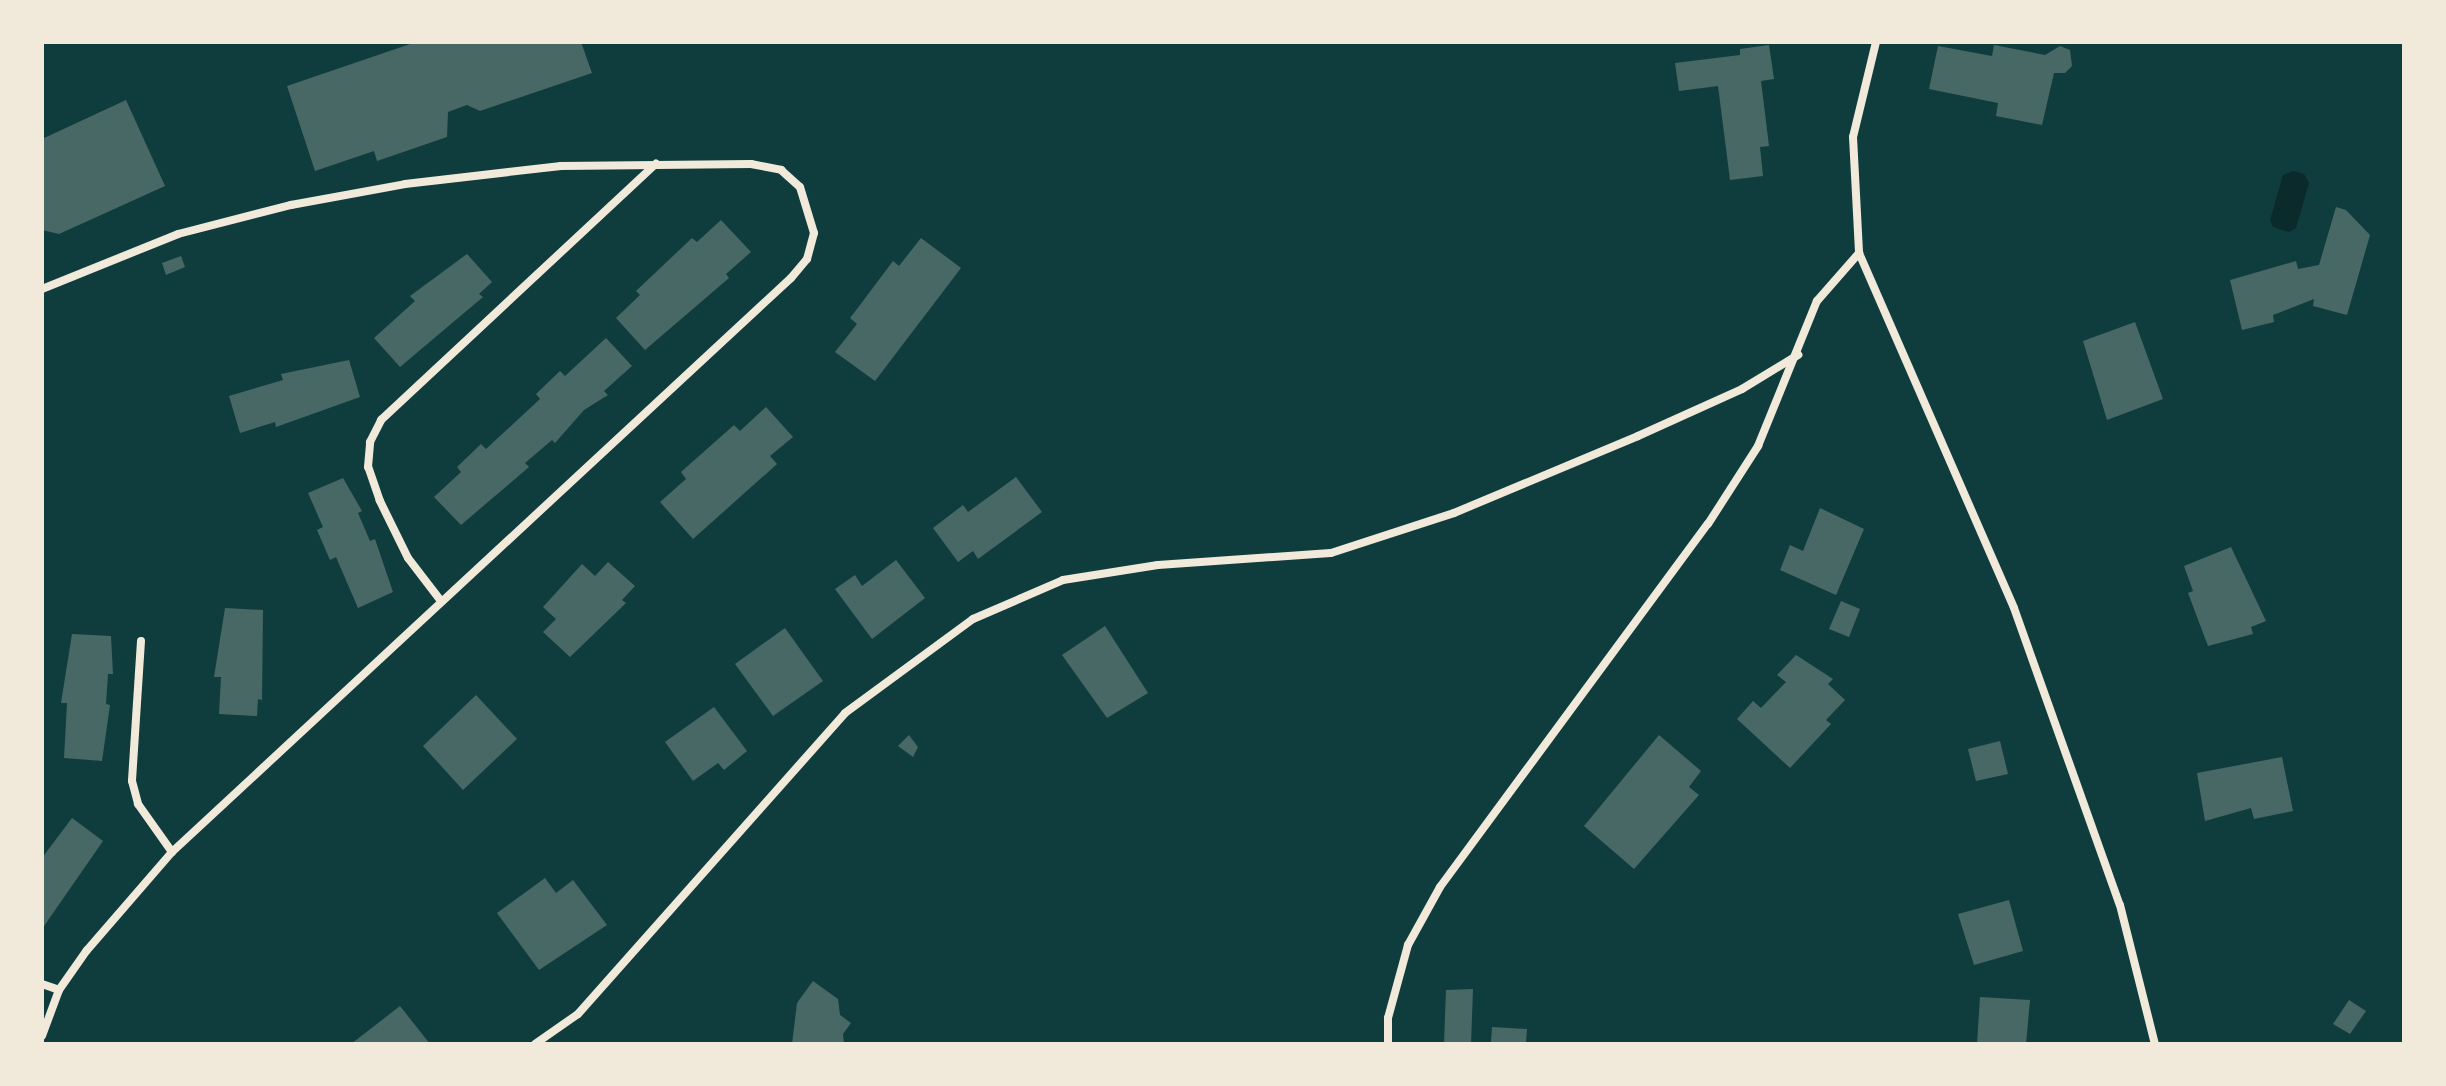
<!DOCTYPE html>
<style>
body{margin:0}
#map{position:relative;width:2446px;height:1086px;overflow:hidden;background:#0f3d3e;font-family:"Playfair Display",serif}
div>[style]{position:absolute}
.water>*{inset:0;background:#0a2a2b}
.building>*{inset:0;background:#486865}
.minor>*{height:8px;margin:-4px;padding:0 4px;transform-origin:4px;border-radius:4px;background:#f1e9da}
span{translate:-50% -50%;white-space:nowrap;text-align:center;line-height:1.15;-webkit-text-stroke:8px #f1e9da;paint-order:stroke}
.frame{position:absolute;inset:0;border:44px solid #f1e9da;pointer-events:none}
</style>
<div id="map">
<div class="water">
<div style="clip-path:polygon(2293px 171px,2304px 174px,2309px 183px,2296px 228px,2289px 232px,2273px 227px,2270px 220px,2283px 175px)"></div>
</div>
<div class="building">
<div style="clip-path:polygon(416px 42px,581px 42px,592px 73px,480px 111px,467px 105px,448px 112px,447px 137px,377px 161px,374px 151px,315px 171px,287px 86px)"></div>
<div style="clip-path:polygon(1769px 45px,1774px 79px,1761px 81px,1769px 146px,1760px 147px,1763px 176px,1730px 180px,1718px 86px,1679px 91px,1675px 63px,1740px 55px,1740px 49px)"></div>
<div style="clip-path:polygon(1994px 45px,2045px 55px,2060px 46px,2070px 50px,2072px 66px,2065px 73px,2054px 73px,2042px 125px,1996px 116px,1998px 103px,1929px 89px,1938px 46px,1992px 56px)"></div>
<div style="clip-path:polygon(126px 100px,165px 186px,59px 234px,42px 230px,42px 139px)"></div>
<div style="clip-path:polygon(2336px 207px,2346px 210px,2370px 235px,2347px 315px,2313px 306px,2314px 299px,2273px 315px,2274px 322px,2242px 330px,2230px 280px,2296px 261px,2298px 269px,2319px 265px)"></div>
<div style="clip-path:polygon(721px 220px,751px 252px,726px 274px,729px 278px,645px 350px,616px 318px,640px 295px,636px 291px,692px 238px,697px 242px)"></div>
<div style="clip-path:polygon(921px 238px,961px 268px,875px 381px,835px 352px,857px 324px,850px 318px,860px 305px,893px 261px,899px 266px)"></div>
<div style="clip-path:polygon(467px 254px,492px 282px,479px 294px,483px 297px,400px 367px,374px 338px,415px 301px,410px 296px)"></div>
<div style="clip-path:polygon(181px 256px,185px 267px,166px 275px,162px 263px)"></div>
<div style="clip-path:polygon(2135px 322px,2163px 399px,2107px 420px,2083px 341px)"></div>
<div style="clip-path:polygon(606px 338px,632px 366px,604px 391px,608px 395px,584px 410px,555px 443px,552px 440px,525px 463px,529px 467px,461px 525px,434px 497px,461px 472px,457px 467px,481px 444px,486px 449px,540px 399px,536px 394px,560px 371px,565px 376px)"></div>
<div style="clip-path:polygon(349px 360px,360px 397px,276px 427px,275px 422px,240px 433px,229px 396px,283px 380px,281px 374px)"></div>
<div style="clip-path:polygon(766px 407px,793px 437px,770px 456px,777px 464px,693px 539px,660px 502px,686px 479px,681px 472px,734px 425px,740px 431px)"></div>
<div style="clip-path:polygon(1016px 477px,1042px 512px,978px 559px,973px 551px,958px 562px,933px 528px,963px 505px,968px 512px)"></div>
<div style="clip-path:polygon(343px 478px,362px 511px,358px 513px,370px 541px,375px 539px,393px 592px,358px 608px,336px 557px,330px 560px,317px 530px,323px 527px,308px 493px)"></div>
<div style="clip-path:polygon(1820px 508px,1864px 529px,1836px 595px,1780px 570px,1790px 545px,1803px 551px)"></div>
<div style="clip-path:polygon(2231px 547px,2266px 621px,2251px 627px,2253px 634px,2208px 646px,2188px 593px,2193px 591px,2184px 566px)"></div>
<div style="clip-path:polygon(896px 560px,925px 598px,872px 639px,835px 589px,855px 575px,862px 586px)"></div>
<div style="clip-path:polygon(608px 562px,635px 586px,622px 600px,626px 603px,570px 657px,543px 632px,556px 619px,543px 607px,582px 564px,595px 576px)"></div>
<div style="clip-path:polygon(1841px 601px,1860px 609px,1849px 637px,1829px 629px)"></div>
<div style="clip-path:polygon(225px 608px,263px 610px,262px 700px,258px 699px,257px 716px,219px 714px,221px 677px,214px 677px)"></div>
<div style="clip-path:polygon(1105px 626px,1148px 693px,1107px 718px,1062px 655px)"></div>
<div style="clip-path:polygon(785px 628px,823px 681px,773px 716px,735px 664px)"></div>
<div style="clip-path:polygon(72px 634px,111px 636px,113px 674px,108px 674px,106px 704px,110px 705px,102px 761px,64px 758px,67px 703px,61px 703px)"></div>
<div style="clip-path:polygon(1796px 655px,1833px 679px,1828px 684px,1845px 700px,1826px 720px,1831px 724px,1790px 768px,1737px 719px,1753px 701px,1761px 708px,1786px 682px,1777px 675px)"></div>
<div style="clip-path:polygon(476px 695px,517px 739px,463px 790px,423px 746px)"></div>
<div style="clip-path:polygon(714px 707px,747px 751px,724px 770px,718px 763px,693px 781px,665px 742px)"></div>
<div style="clip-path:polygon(909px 735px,918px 747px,913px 757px,898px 746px)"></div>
<div style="clip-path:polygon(1659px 735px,1701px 771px,1689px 787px,1699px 795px,1634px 869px,1584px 826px)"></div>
<div style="clip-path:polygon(2000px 741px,2008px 774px,1976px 781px,1968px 749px)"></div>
<div style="clip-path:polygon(2282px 757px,2293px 811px,2254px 819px,2251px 808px,2205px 821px,2197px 773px)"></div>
<div style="clip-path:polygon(72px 818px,103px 841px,42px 929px,42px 858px)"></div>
<div style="clip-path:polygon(545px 878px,556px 893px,573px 880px,607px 925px,539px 970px,497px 913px)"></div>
<div style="clip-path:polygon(2009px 900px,2023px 951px,1974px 965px,1958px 914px)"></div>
<div style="clip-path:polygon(813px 981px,838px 999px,840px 1015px,851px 1023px,843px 1034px,844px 1044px,792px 1044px,797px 1003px)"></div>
<div style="clip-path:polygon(1473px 989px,1471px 1044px,1444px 1044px,1446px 990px)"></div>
<div style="clip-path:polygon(1980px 997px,2030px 1000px,2026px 1044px,1977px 1044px)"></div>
<div style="clip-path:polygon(2349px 1000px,2366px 1011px,2350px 1034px,2333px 1024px)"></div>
<div style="clip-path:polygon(400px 1006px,430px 1044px,351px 1044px)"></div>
<div style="clip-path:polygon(1492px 1027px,1527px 1029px,1526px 1043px,1491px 1042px)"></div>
</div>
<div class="minor">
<div style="left:1876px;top:42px;width:98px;rotate:103.6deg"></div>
<div style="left:1853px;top:137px;width:116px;rotate:87deg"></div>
<div style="left:1859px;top:253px;width:387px;rotate:66.4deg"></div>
<div style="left:2014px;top:608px;width:315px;rotate:70.4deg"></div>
<div style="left:2120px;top:905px;width:143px;rotate:75.9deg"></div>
<div style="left:42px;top:289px;width:147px;rotate:-22deg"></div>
<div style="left:178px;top:234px;width:117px;rotate:-14.4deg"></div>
<div style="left:291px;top:205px;width:116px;rotate:-10.4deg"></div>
<div style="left:405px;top:184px;width:157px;rotate:-6.6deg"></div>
<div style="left:561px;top:166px;width:190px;rotate:-0.6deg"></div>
<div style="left:751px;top:164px;width:31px;rotate:11deg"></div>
<div style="left:781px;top:170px;width:25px;rotate:42deg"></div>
<div style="left:800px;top:187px;width:48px;rotate:73.1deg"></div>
<div style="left:814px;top:233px;width:27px;rotate:105deg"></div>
<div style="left:807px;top:259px;width:25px;rotate:130deg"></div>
<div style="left:791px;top:278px;width:844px;rotate:137.16deg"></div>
<div style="left:172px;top:852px;width:130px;rotate:130.9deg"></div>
<div style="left:87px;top:950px;width:49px;rotate:125deg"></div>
<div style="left:59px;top:990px;width:49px;rotate:110.3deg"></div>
<div style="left:441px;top:601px;width:54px;rotate:-127.5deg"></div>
<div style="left:408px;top:558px;width:64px;rotate:-116.2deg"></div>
<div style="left:380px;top:501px;width:36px;rotate:-109deg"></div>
<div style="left:368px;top:467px;width:25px;rotate:-85deg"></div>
<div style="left:370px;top:442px;width:25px;rotate:-63deg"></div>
<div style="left:381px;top:420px;width:376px;rotate:-43deg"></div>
<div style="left:141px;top:641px;width:140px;rotate:93.7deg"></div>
<div style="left:132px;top:781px;width:24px;rotate:75deg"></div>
<div style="left:138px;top:804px;width:59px;rotate:54.7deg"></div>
<div style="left:42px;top:984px;width:18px;rotate:19deg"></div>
<div style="left:535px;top:1044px;width:52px;rotate:-34.9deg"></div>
<div style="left:578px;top:1014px;width:402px;rotate:-48.4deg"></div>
<div style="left:845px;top:713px;width:159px;rotate:-36.3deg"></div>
<div style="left:973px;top:619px;width:98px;rotate:-23.4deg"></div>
<div style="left:1063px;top:580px;width:96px;rotate:-9deg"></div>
<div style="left:1158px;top:565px;width:173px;rotate:-4deg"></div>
<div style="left:1331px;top:553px;width:129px;rotate:-18deg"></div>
<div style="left:1454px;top:513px;width:199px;rotate:-22.7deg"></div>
<div style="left:1638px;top:436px;width:114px;rotate:-24.3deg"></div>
<div style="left:1742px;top:389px;width:66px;rotate:-31.3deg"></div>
<div style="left:1388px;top:1044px;width:26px;rotate:-90deg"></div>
<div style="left:1388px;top:1018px;width:76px;rotate:-74.7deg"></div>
<div style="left:1408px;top:945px;width:66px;rotate:-61.1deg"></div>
<div style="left:1440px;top:887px;width:451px;rotate:-53.6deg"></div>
<div style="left:1708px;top:524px;width:93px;rotate:-57.3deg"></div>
<div style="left:1758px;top:446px;width:157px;rotate:-67.9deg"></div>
<div style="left:1817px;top:301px;width:64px;rotate:-48.8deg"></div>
</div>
<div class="frame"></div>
</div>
